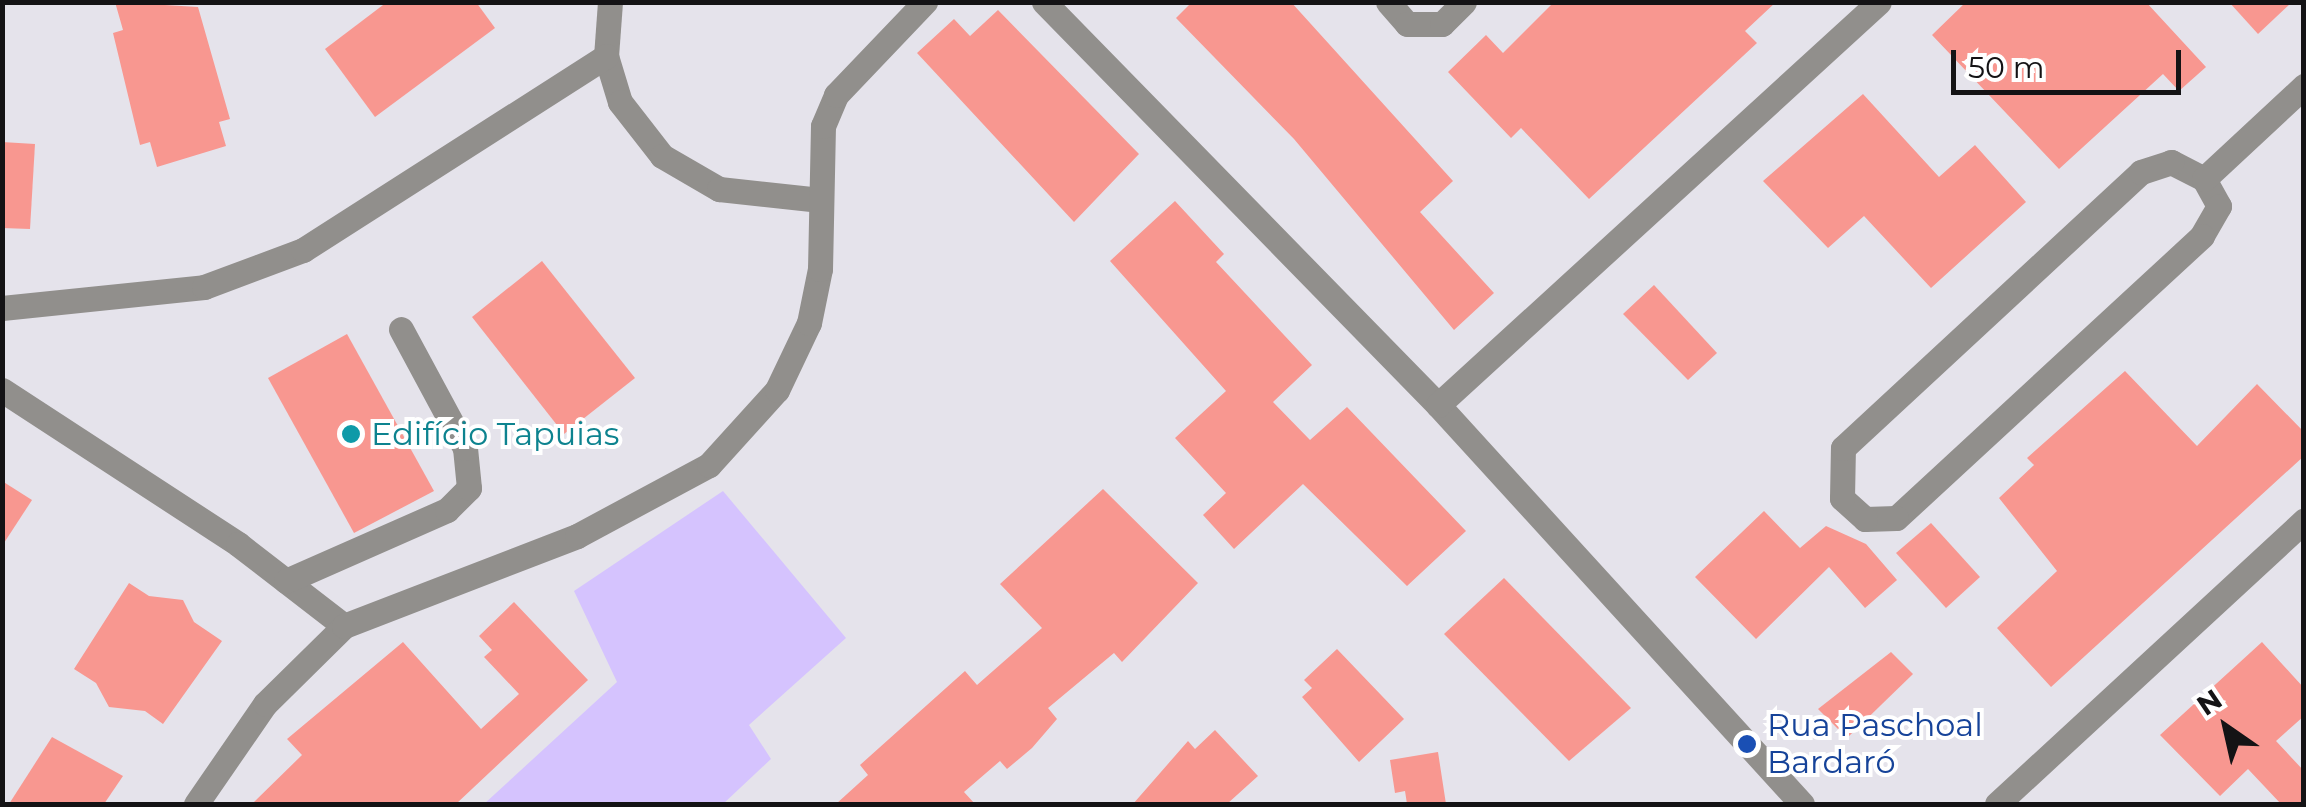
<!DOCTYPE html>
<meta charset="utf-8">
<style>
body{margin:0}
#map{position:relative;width:2306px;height:807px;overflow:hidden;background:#e5e3eb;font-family:Montserrat,sans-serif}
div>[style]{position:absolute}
.green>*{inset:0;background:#d5c3fe}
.building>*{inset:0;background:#f89790}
.street>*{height:25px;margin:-12.5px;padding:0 12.5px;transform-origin:12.5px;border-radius:12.5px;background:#918f8c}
.dots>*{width:28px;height:28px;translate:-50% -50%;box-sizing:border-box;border:5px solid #fff;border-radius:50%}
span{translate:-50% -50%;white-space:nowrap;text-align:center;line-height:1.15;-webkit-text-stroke:8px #fff;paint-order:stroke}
.culture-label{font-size:32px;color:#0d838f}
.left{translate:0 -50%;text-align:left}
.transit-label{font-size:32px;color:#164399}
.frame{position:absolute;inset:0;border:5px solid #141315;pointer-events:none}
.north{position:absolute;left:2176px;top:677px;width:100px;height:100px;-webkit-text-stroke:8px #fff;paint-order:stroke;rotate:326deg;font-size:28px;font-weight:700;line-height:40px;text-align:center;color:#141315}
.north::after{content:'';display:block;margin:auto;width:35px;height:45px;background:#141315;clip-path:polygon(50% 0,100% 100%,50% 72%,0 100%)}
.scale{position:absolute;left:1951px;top:50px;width:230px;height:45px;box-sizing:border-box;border:5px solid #141315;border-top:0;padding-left:12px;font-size:30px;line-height:35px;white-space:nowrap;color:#141315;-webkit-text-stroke:8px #fff;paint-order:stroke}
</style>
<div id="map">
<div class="green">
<div style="clip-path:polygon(723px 491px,846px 638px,749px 725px,771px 759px,723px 804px,484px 804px,617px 682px,574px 591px)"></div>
</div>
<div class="building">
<div style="clip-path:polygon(115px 2px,198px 7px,230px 119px,219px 122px,226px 146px,157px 167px,150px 142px,140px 145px,113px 33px,123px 30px)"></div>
<div style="clip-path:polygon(387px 2px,476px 2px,495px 28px,375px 117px,325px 49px)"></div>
<div style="clip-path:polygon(1192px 2px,1291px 2px,1453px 181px,1420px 212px,1494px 293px,1454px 330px,1294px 139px,1176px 18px)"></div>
<div style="clip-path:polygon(1554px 2px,1776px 2px,1745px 31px,1757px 43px,1589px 199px,1521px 128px,1511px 138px,1448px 72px,1486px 35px,1503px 53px)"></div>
<div style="clip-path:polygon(1966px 2px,2146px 2px,2206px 67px,2179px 91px,2163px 74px,2059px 169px,1932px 35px)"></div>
<div style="clip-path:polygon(2229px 2px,2292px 2px,2258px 34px)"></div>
<div style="clip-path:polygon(998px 10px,1139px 154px,1074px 222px,917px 53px,954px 19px,970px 36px)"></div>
<div style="clip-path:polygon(1863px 94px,1939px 177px,1975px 145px,2026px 202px,1931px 288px,1864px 216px,1828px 248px,1763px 181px)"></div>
<div style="clip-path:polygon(2px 142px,35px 144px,30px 229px,2px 228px)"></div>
<div style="clip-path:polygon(1175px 201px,1224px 254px,1216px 262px,1312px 365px,1273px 402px,1310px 440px,1347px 407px,1466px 531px,1407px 586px,1303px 484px,1234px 549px,1203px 515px,1226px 493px,1175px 438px,1226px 391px,1110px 261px)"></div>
<div style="clip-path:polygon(542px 261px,635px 378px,564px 434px,472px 317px)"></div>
<div style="clip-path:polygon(1654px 285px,1717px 353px,1688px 380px,1623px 314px)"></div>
<div style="clip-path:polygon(347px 334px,434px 491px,354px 533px,268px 378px)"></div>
<div style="clip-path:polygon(2125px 371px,2197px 446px,2257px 384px,2304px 432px,2304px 456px,2051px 687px,1997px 628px,2057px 571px,1999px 498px,2034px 465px,2027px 458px)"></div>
<div style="clip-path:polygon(2px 481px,32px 500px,2px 546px)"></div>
<div style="clip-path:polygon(1103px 489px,1198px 583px,1122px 662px,1114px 653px,1048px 708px,1057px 719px,1032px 748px,1007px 769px,1000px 761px,964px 792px,975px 804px,836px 804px,868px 775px,860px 765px,965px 671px,977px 685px,1042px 628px,1000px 584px)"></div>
<div style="clip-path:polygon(1764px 511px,1800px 548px,1826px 526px,1866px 544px,1897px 580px,1865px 608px,1829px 567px,1756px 639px,1695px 577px)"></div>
<div style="clip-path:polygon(1931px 523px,1980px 577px,1946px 608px,1896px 553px)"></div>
<div style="clip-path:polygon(1504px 578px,1631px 708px,1569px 761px,1444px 634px)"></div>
<div style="clip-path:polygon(129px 583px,149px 596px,183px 600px,194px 622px,222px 641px,163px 724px,145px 711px,109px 707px,96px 683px,74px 669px)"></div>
<div style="clip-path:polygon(514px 602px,588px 680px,456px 804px,252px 804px,302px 755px,287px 739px,403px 642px,481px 729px,519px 694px,484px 657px,492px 650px,479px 636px)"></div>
<div style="clip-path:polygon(2262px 642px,2304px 688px,2304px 716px,2276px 741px,2304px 771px,2304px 804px,2281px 804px,2248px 769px,2220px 796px,2160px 735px)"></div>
<div style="clip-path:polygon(1337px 649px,1404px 719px,1359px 762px,1302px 697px,1312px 688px,1304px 680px)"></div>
<div style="clip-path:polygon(1891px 652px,1913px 674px,1847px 738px,1818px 709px)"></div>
<div style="clip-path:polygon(1215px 730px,1258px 776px,1227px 804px,1133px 804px,1188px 741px,1195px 749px)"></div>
<div style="clip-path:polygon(52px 737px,123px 776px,104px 804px,9px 804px)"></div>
<div style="clip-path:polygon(1438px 752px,1446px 804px,1407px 804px,1405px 791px,1395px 793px,1390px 760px)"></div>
</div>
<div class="street">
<div style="left:610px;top:2px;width:54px;rotate:94.2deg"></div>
<div style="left:606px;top:56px;width:48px;rotate:73.1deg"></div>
<div style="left:620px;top:102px;width:68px;rotate:52.1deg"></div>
<div style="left:662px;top:156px;width:66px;rotate:30.1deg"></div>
<div style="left:719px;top:189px;width:102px;rotate:6.2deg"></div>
<div style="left:1044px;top:2px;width:564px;rotate:45.65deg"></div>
<div style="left:1438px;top:405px;width:540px;rotate:47.63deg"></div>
<div style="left:1388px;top:2px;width:29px;rotate:49deg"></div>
<div style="left:1407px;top:24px;width:35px"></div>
<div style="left:1442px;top:24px;width:31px;rotate:-45deg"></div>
<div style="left:2171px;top:162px;width:37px;rotate:27deg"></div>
<div style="left:2204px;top:179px;width:31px;rotate:61deg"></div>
<div style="left:2219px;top:206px;width:34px;rotate:120deg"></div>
<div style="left:2202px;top:236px;width:416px;rotate:137.3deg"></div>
<div style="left:1896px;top:518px;width:31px;rotate:178deg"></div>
<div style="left:1865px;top:519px;width:31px;rotate:-138deg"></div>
<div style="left:1842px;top:498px;width:50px;rotate:-88.9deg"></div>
<div style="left:1843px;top:448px;width:406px;rotate:-42.8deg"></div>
<div style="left:2141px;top:172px;width:32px;rotate:-18deg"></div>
<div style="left:2204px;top:179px;width:137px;rotate:-42.9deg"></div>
<div style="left:2px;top:308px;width:203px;rotate:-5.9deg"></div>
<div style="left:204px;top:287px;width:106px;rotate:-20.5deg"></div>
<div style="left:303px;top:250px;width:360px;rotate:-32.6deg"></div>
<div style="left:2px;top:390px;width:282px;rotate:33.1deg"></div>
<div style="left:238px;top:544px;width:134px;rotate:37.7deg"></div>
<div style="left:1438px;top:405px;width:597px;rotate:-42.42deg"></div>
<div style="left:286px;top:581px;width:176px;rotate:-23.8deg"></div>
<div style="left:447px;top:510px;width:31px;rotate:-45deg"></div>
<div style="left:469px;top:488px;width:40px;rotate:-95.7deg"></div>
<div style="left:465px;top:448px;width:135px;rotate:-118.3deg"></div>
<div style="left:196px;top:804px;width:121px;rotate:-55.4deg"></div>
<div style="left:265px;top:704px;width:111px;rotate:-44.6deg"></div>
<div style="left:344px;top:626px;width:250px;rotate:-21.1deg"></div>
<div style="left:577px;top:536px;width:150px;rotate:-28.3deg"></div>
<div style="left:709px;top:465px;width:101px;rotate:-47.8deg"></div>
<div style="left:777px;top:390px;width:74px;rotate:-64.5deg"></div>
<div style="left:809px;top:323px;width:55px;rotate:-78.5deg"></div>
<div style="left:820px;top:269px;width:143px;rotate:-88.8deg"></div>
<div style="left:823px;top:126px;width:34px;rotate:-67deg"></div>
<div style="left:836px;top:95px;width:129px;rotate:-46.3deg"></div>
<div style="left:1997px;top:804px;width:418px;rotate:-42.7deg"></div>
</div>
<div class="dots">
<div style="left:351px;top:434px;background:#0f9aa8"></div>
<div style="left:1747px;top:744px;background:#1a4fb4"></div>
</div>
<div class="culture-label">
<span class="left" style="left:371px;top:434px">Edifício Tapuias</span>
</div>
<div class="transit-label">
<span class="left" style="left:1767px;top:744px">Rua Paschoal<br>Bardaró</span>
</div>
<div class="frame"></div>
<div class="north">N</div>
<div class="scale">50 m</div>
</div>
